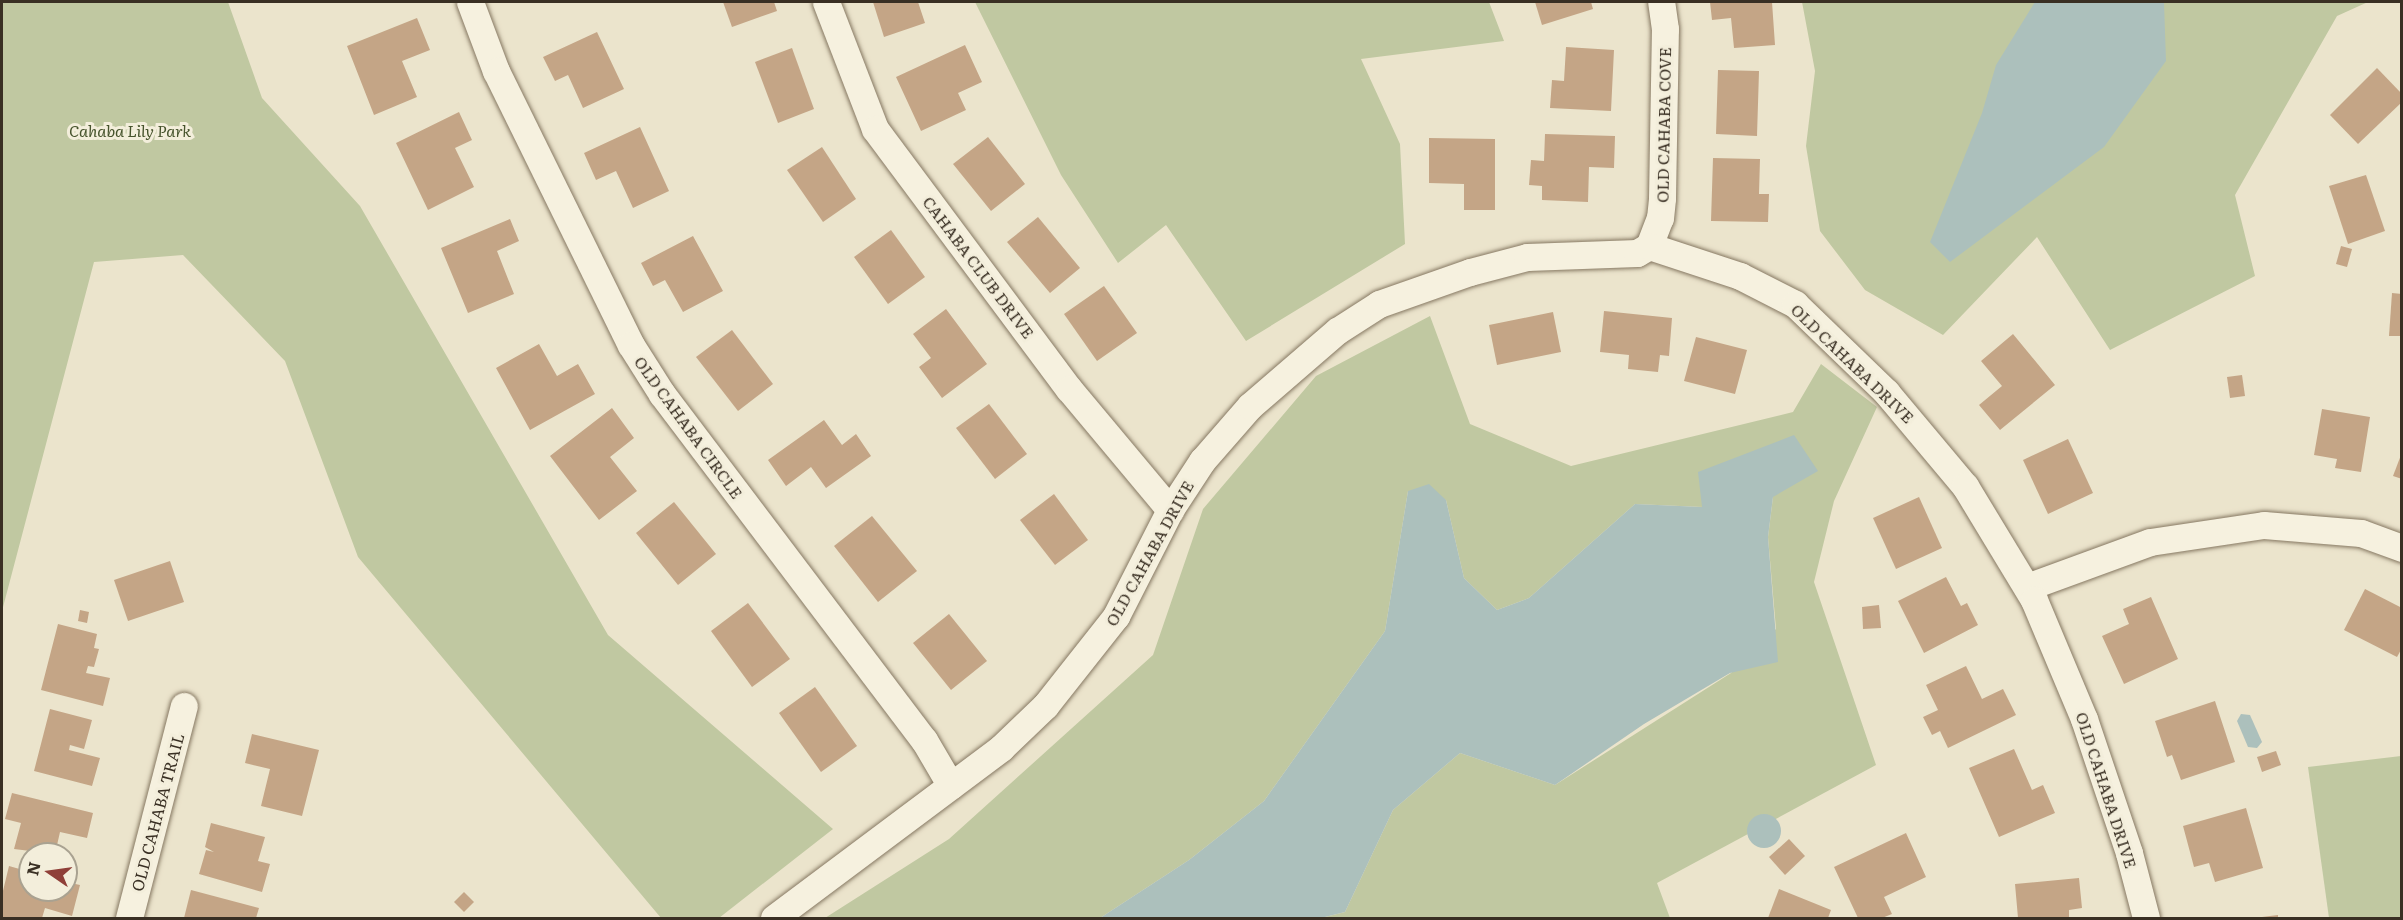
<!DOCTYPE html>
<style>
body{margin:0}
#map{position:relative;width:2403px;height:920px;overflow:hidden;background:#ebe4cc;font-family:Literata,serif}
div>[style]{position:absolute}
.green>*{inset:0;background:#c0c8a1}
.water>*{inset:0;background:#acc0bc}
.round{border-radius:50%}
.building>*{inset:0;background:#c4a586}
.roads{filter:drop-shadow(0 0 2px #867862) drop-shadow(0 0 2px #867862)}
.street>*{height:27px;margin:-13.5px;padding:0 13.5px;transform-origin:13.5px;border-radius:13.5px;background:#f6f1df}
span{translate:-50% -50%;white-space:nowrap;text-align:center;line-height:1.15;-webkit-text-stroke:6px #f3eedb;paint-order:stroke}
.street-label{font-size:16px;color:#392f23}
.park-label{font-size:16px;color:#46532c;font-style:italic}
.frame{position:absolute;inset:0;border:3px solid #392f23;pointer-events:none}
.north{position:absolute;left:18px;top:842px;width:60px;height:60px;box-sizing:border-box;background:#f3eedb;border:2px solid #a9a291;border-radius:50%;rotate:283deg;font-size:16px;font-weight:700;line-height:24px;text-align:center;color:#392f23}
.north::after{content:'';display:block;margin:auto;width:21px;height:27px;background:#8f3f38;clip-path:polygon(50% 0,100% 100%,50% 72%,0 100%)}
</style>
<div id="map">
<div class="green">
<div style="clip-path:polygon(2px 2px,228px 2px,262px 98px,360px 206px,608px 635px,833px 829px,719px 918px,661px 918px,358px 557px,285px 361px,183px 255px,94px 262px,2px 611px)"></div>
<div style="clip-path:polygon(975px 2px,1489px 2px,1504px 41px,1361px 59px,1400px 144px,1405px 244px,1246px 341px,1166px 225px,1118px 263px,1061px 175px)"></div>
<div style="clip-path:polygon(1802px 2px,2368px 2px,2337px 16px,2235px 195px,2255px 276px,2110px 350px,2037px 237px,1943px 335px,1865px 290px,1820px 231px,1806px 146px,1815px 71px)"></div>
<div style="clip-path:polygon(1430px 316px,1470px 424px,1571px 466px,1793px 412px,1821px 364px,1877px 407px,1834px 501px,1814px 582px,1876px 765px,1657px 883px,1670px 918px,1321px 918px,1345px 912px,1393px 810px,1460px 753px,1555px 785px,1731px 673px,1776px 629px,1768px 537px,1773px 497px,1703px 507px,1635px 504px,1529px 598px,1497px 610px,1464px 578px,1446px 500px,1408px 491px,1385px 631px,1264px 801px,1189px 860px,1100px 918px,825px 918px,949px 839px,1153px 655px,1203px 509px,1316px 376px)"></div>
<div style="clip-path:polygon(2401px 756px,2401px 918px,2329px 918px,2308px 767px)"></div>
</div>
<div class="water">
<div style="clip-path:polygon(2035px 2px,2164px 2px,2166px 61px,2104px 147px,1950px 262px,1930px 242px,1982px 113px,1996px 65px)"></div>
<div style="clip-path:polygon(1794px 435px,1818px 471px,1773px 497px,1768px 537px,1778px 662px,1730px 673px,1644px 724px,1555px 785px,1460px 753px,1393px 810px,1345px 912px,1321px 918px,1100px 918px,1189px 860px,1264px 801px,1385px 631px,1408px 491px,1429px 484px,1446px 500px,1464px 578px,1497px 610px,1529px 598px,1635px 504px,1702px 507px,1698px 472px)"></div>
<div style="clip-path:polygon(2241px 714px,2250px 715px,2262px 742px,2257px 748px,2248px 747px,2237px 721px)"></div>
<div class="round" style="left:1747px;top:814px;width:34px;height:34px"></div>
</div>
<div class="building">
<div style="clip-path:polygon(723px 2px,774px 2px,777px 11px,732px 27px)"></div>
<div style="clip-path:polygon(873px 2px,918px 2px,925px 23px,884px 37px)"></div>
<div style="clip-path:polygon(1535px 2px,1591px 2px,1593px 9px,1542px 25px)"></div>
<div style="clip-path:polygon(1710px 2px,1772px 2px,1775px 45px,1734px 48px,1731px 18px,1712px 20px)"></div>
<div style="clip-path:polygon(417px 18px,430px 50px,402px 61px,417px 97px,374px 115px,347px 46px)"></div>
<div style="clip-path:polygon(597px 32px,624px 89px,583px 108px,568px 75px,555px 81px,543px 57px)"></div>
<div style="clip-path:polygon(965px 45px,982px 82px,958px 93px,966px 110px,921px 131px,896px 77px)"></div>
<div style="clip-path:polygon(1566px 47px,1614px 50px,1611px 111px,1550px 108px,1552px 80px,1564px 81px)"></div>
<div style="clip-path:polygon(792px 48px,814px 109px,778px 123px,755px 62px)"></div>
<div style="clip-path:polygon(2377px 68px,2402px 94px,2402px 102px,2358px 144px,2330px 115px)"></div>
<div style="clip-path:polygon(1718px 70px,1759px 71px,1757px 136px,1716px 134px)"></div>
<div style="clip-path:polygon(459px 112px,472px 140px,455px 148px,474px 187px,428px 210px,396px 143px)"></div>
<div style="clip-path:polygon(640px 127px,669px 191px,633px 208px,616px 171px,596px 180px,584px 153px)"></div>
<div style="clip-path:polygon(1545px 134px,1615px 136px,1614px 168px,1589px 167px,1588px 202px,1542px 200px,1542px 186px,1529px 185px,1531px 160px,1544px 161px)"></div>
<div style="clip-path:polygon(988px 137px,1025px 184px,991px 211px,953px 164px)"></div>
<div style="clip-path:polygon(1429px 138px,1495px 139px,1495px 210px,1464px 210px,1464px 184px,1429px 183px)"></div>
<div style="clip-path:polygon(822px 147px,856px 199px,823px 222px,787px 170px)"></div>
<div style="clip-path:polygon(1713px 158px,1760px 159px,1759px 194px,1769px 194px,1768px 222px,1711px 221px)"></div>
<div style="clip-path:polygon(2366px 175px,2385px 231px,2348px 244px,2329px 186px)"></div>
<div style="clip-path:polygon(1038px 217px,1080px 268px,1050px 293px,1007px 242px)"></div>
<div style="clip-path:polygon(510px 219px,519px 241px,497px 251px,514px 294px,468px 313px,441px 248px)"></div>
<div style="clip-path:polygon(891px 230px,925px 277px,888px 304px,854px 257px)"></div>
<div style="clip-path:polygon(693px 236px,723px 291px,683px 312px,665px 280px,653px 286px,641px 263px)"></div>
<div style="clip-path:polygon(2341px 246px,2352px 249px,2347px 267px,2336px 264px)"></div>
<div style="clip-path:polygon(1104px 286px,1137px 333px,1097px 361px,1064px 314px)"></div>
<div style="clip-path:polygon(2392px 293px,2402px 294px,2402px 336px,2389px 336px)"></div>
<div style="clip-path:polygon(946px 309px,987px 364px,942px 398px,919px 367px,931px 358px,913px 334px)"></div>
<div style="clip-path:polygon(1604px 311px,1672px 318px,1669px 356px,1660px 355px,1658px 372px,1628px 369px,1629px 355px,1600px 352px)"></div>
<div style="clip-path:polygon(1553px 312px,1561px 352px,1497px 365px,1489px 325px)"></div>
<div style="clip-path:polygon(732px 330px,773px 384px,738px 411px,696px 357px)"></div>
<div style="clip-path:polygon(2013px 334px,2055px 385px,2000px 430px,1979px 405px,2002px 386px,1981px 361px)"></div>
<div style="clip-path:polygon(1696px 337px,1747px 350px,1735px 394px,1684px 381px)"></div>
<div style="clip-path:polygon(539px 344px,557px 376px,578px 364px,595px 394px,530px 430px,496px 368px)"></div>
<div style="clip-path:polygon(2242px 375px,2245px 396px,2230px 398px,2227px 377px)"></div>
<div style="clip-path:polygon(989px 404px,1027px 454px,995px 479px,956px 428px)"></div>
<div style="clip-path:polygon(612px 408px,634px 438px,610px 457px,637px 491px,599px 520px,550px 456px)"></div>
<div style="clip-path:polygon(2322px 409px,2370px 417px,2361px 472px,2335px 468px,2337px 459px,2314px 455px)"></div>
<div style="clip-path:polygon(824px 420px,842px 445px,856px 434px,871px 456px,826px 488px,811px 467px,786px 486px,768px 460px)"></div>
<div style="clip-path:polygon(2068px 439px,2093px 493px,2048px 514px,2023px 460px)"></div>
<div style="clip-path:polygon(2401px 455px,2402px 455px,2402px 479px,2393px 476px)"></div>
<div style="clip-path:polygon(1054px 494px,1088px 540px,1055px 565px,1020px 520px)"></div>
<div style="clip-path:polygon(1919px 497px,1942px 548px,1896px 569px,1873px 518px)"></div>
<div style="clip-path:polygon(674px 502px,716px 554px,678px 585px,636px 533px)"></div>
<div style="clip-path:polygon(872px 516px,917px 571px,878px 602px,834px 546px)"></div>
<div style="clip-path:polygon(170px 561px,184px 602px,128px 621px,114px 580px)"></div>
<div style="clip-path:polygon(1946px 577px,1961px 606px,1967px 603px,1978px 625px,1924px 653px,1898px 601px)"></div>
<div style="clip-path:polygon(2365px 589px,2402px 608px,2402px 648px,2397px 657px,2344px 630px)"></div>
<div style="clip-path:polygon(2151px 597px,2178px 659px,2124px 684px,2102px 636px,2129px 624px,2123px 609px)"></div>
<div style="clip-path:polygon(748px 603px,790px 659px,752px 687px,711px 631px)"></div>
<div style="clip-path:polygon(1879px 605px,1881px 628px,1863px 629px,1862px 607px)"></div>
<div style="clip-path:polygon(80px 610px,89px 612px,87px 623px,78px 621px)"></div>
<div style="clip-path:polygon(949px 614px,987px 661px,951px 690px,913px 643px)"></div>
<div style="clip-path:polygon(58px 624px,97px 634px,94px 648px,99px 649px,94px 667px,88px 666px,86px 673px,110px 678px,103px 706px,41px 690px)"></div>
<div style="clip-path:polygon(1966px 666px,1982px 699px,2003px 689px,2016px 715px,1948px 748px,1940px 731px,1932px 735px,1923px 717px,1938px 710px,1926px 685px)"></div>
<div style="clip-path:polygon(815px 687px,857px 746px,821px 772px,779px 713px)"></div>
<div style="clip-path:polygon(2215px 701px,2235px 762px,2181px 780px,2172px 755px,2167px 757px,2155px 721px)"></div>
<div style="clip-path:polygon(50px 709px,92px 720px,84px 749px,70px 745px,69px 750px,100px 758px,92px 786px,34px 771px)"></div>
<div style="clip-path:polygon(252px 734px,319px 750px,302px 816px,261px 806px,270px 769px,245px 763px)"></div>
<div style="clip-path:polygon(2014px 749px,2032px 790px,2043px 785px,2055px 813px,1999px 837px,1969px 768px)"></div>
<div style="clip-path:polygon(2276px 751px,2281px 765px,2262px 772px,2257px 757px)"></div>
<div style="clip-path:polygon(12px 793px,93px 813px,87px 838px,60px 832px,55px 854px,14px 849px,21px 823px,5px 819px)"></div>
<div style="clip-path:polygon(2246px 808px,2263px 868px,2215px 882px,2209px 863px,2194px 867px,2183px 826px)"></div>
<div style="clip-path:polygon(211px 823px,265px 837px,258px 861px,270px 864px,262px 892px,199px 874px,206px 850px,214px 852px,205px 847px)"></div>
<div style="clip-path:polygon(1906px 833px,1926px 877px,1884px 897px,1892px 914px,1882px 918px,1858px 918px,1834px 867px)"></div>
<div style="clip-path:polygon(1789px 839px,1805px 856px,1785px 875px,1769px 857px)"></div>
<div style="clip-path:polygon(9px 866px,30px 872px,30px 890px,66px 890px,66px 882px,80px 885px,72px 916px,45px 908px,42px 918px,2px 918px,2px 895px)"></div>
<div style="clip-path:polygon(2079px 878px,2082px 908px,2069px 910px,2069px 918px,2018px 918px,2015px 884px)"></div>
<div style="clip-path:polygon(1779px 889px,1831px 910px,1828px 918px,1768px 918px)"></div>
<div style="clip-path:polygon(191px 890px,259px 908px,256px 918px,184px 918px)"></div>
<div style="clip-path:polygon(464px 892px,474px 902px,464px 912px,454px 902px)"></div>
<div style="clip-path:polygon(2278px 915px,2278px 918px,2262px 918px,2262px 917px)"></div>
</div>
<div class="roads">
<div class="street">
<div style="left:470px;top:2px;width:74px;rotate:69.4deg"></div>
<div style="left:496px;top:71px;width:305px;rotate:63.8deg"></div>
<div style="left:631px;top:345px;width:58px;rotate:57.7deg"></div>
<div style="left:662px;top:394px;width:434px;rotate:52.9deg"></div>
<div style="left:924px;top:740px;width:53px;rotate:59.6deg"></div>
<div style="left:826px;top:2px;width:136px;rotate:68.9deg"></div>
<div style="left:875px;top:129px;width:324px;rotate:53.3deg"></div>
<div style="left:1069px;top:389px;width:158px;rotate:50.1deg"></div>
<div style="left:1649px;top:246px;width:30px;rotate:-69deg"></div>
<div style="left:1660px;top:218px;width:20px;rotate:-84deg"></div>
<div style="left:1662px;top:198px;width:169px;rotate:-89deg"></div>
<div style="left:1665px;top:29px;width:27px;rotate:-98deg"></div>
<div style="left:2027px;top:587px;width:131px;rotate:-20.1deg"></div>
<div style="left:2150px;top:542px;width:115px;rotate:-8.5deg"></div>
<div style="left:2264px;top:525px;width:97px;rotate:4.7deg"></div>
<div style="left:2361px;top:533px;width:44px;rotate:20.1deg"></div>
<div style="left:129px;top:918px;width:219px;rotate:-75.5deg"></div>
<div style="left:774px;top:918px;width:284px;rotate:-36.8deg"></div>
<div style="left:1001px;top:748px;width:61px;rotate:-43.7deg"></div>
<div style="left:1045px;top:706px;width:115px;rotate:-51.7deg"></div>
<div style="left:1116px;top:616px;width:119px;rotate:-63deg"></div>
<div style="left:1170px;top:510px;width:59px;rotate:-56.9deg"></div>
<div style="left:1202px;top:461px;width:73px;rotate:-48.9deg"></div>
<div style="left:1250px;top:406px;width:115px;rotate:-40.8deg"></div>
<div style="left:1337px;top:331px;width:50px;rotate:-32.7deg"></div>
<div style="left:1379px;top:304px;width:96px;rotate:-19.4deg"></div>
<div style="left:1470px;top:272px;width:59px;rotate:-14.7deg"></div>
<div style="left:1527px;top:257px;width:110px;rotate:-2.1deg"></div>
<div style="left:1637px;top:253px;width:14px;rotate:-30deg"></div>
<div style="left:1649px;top:246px;width:96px;rotate:18.2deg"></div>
<div style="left:1740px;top:276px;width:62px;rotate:27deg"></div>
<div style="left:1795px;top:304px;width:127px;rotate:44deg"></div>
<div style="left:1886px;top:392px;width:123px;rotate:50deg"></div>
<div style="left:1965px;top:486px;width:133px;rotate:58.8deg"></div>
<div style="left:2034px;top:600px;width:129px;rotate:67.2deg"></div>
<div style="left:2084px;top:719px;width:141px;rotate:71.4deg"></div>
<div style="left:2129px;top:853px;width:67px;rotate:75.3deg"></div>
</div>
</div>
<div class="street-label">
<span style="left:1663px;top:125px;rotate:-89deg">OLD CAHABA COVE</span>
<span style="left:979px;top:267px;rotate:53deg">CAHABA CLUB DRIVE</span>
<span style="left:1853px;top:363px;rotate:44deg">OLD CAHABA DRIVE</span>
<span style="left:689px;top:427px;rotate:54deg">OLD CAHABA CIRCLE</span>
<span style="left:1149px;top:553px;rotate:-61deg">OLD CAHABA DRIVE</span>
<span style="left:2107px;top:790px;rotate:72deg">OLD CAHABA DRIVE</span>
<span style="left:157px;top:812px;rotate:-75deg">OLD CAHABA TRAIL</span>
</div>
<div class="park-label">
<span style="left:130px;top:130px">Cahaba Lily Park</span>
</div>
<div class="frame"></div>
<div class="north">N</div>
</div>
